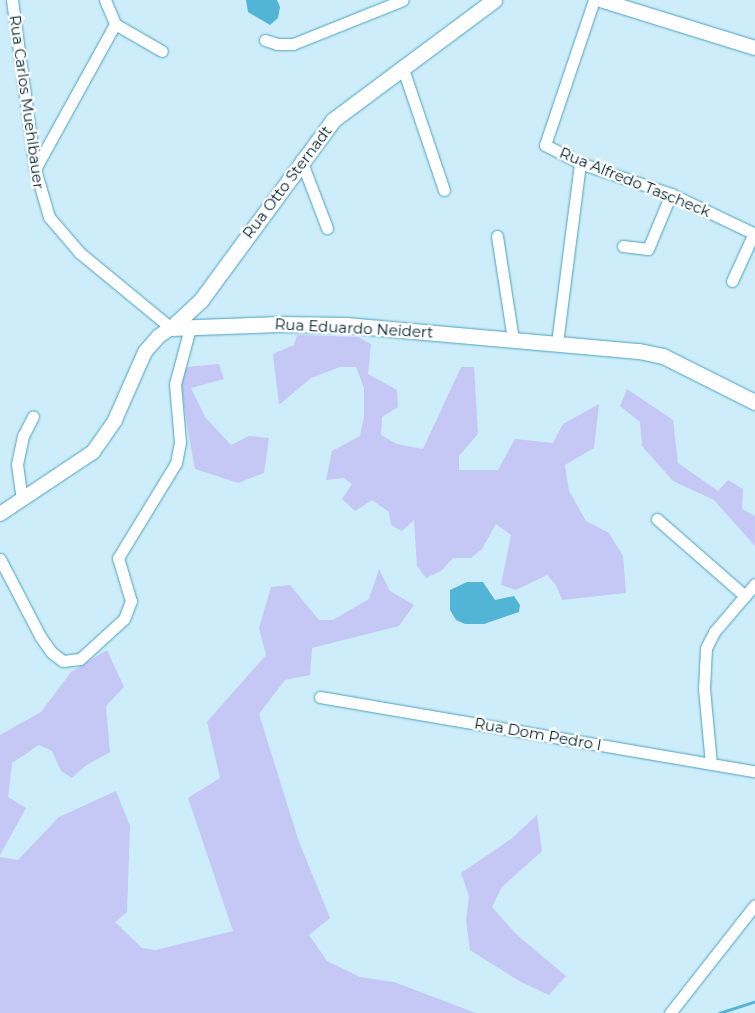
<!DOCTYPE html>
<style>
body{margin:0}
#map{position:relative;width:755px;height:1013px;overflow:hidden;background:#cdedfa;font-family:Montserrat,sans-serif}
div>[style]{position:absolute}
.green>*{inset:0;background:#c5c7f5}
.water>*{inset:0;background:#53b5d6}
.stream>*{height:3px;margin:-1.5px;padding:0 1.5px;transform-origin:1.5px;border-radius:1.5px;background:#53b5d6}
.roads{filter:drop-shadow(0 0 1px #4ba2c0) drop-shadow(0 0 1px #4ba2c0)}
.minor>*{height:11px;margin:-5.5px;padding:0 5.5px;transform-origin:5.5px;border-radius:5.5px;background:#fff}
.tertiary>*{height:14px;margin:-7px;padding:0 7px;transform-origin:7px;border-radius:7px;background:#fff}
.secondary>*{height:15px;margin:-7.5px;padding:0 7.5px;transform-origin:7.5px;border-radius:7.5px;background:#fff}
span{translate:-50% -50%;white-space:nowrap;text-align:center;line-height:1.15;-webkit-text-stroke:4.5px #fff;paint-order:stroke}
.street-label{font-size:15px;color:#00222e}
</style>
<div id="map">
<div class="green">
<div style="clip-path:polygon(297px 335px,358px 337px,371px 344px,368px 374px,397px 390px,398px 407px,382px 417px,381px 435px,397px 444px,423px 449px,461px 367px,474px 367px,478px 434px,459px 456px,459px 470px,498px 470px,515px 439px,553px 443px,563px 424px,599px 404px,594px 448px,565px 465px,569px 491px,586px 521px,609px 533px,623px 556px,626px 593px,562px 600px,556px 585px,547px 575px,516px 590px,501px 585px,511px 535px,496px 524px,482px 549px,471px 558px,453px 558px,441px 571px,426px 578px,417px 566px,414px 520px,402px 531px,391px 525px,389px 512px,372px 500px,355px 511px,342px 499px,352px 484px,344px 478px,326px 480px,332px 451px,360px 436px,364px 417px,364px 388px,356px 367px,340px 367px,311px 378px,279px 405px,273px 354px,294px 345px)"></div>
<div style="clip-path:polygon(219px 364px,224px 379px,191px 388px,205px 417px,231px 445px,249px 436px,269px 438px,264px 473px,238px 483px,195px 469px,189px 437px,181px 387px,186px 367px)"></div>
<div style="clip-path:polygon(627px 389px,673px 420px,678px 463px,718px 491px,728px 480px,743px 489px,742px 509px,755px 516px,755px 546px,714px 500px,673px 481px,642px 446px,640px 422px,620px 406px)"></div>
<div style="clip-path:polygon(379px 569px,390px 591px,414px 605px,399px 626px,312px 648px,310px 675px,285px 680px,259px 714px,299px 842px,330px 918px,309px 935px,327px 961px,360px 977px,394px 982px,476px 1013px,0 1013px,0 857px,18px 860px,59px 817px,116px 791px,130px 826px,127px 912px,115px 922px,142px 948px,156px 950px,233px 931px,188px 798px,220px 778px,207px 722px,266px 655px,259px 628px,271px 587px,290px 585px,319px 620px,333px 620px,369px 599px)"></div>
<div style="clip-path:polygon(107px 650px,124px 687px,106px 706px,110px 752px,85px 766px,72px 778px,61px 771px,52px 751px,39px 745px,12px 763px,8px 797px,26px 808px,0 855px,0 735px,41px 712px,71px 672px)"></div>
<div style="clip-path:polygon(537px 815px,542px 851px,502px 887px,492px 907px,517px 935px,566px 976px,549px 995px,519px 981px,470px 950px,466px 921px,469px 896px,461px 873px,511px 839px)"></div>
</div>
<div class="water">
<div style="clip-path:polygon(246px 0,277px 0,280px 7px,278px 18px,270px 25px,248px 12px)"></div>
<div style="clip-path:polygon(467px 582px,483px 582px,495px 600px,514px 596px,520px 605px,519px 612px,484px 624px,465px 624px,456px 620px,450px 610px,450px 590px)"></div>
</div>
<div class="stream">
<div style="left:719px;top:1013px;width:38px;rotate:-18deg"></div>
</div>
<div class="roads">
<div class="minor">
<div style="left:12px;top:0;width:171px;rotate:82.2deg"></div>
<div style="left:35px;top:169px;width:50px;rotate:73.7deg"></div>
<div style="left:49px;top:217px;width:48px;rotate:49.3deg"></div>
<div style="left:80px;top:253px;width:118px;rotate:39.5deg"></div>
<div style="left:105px;top:0;width:26px;rotate:67deg"></div>
<div style="left:115px;top:24px;width:54px;rotate:29.9deg"></div>
<div style="left:594px;top:0;width:153px;rotate:108.7deg"></div>
<div style="left:545px;top:145px;width:39px;rotate:27deg"></div>
<div style="left:580px;top:163px;width:96px;rotate:18.8deg"></div>
<div style="left:671px;top:194px;width:93px;rotate:25.5deg"></div>
<div style="left:265px;top:40px;width:13px;rotate:18deg"></div>
<div style="left:277px;top:44px;width:16px"></div>
<div style="left:293px;top:44px;width:118px;rotate:-21.8deg"></div>
<div style="left:402px;top:66px;width:131px;rotate:71.3deg"></div>
<div style="left:301px;top:160px;width:73px;rotate:69.1deg"></div>
<div style="left:35px;top:169px;width:166px;rotate:-61.1deg"></div>
<div style="left:497px;top:236px;width:104px;rotate:81.2deg"></div>
<div style="left:623px;top:246px;width:25px;rotate:7deg"></div>
<div style="left:648px;top:249px;width:60px;rotate:-67.3deg"></div>
<div style="left:732px;top:281px;width:53px;rotate:-65.4deg"></div>
<div style="left:557px;top:343px;width:181px;rotate:-82.7deg"></div>
<div style="left:22px;top:500px;width:36px;rotate:-98deg"></div>
<div style="left:17px;top:464px;width:29px;rotate:-78deg"></div>
<div style="left:23px;top:436px;width:22px;rotate:-63deg"></div>
<div style="left:657px;top:519px;width:117px;rotate:41.2deg"></div>
<div style="left:0;top:559px;width:87px;rotate:62.5deg"></div>
<div style="left:40px;top:636px;width:19px;rotate:55deg"></div>
<div style="left:51px;top:652px;width:15px;rotate:37deg"></div>
<div style="left:63px;top:661px;width:17px;rotate:-7deg"></div>
<div style="left:80px;top:659px;width:59px;rotate:-42.3deg"></div>
<div style="left:124px;top:619px;width:19px;rotate:-69deg"></div>
<div style="left:131px;top:601px;width:45px;rotate:-106.8deg"></div>
<div style="left:118px;top:558px;width:111px;rotate:-58.6deg"></div>
<div style="left:176px;top:463px;width:21px;rotate:-79deg"></div>
<div style="left:180px;top:442px;width:58px;rotate:-94.9deg"></div>
<div style="left:175px;top:384px;width:58px;rotate:-75deg"></div>
<div style="left:320px;top:697px;width:441px;rotate:9.7deg"></div>
<div style="left:711px;top:764px;width:75px;rotate:-95.3deg"></div>
<div style="left:704px;top:689px;width:41px;rotate:-87.2deg"></div>
<div style="left:706px;top:648px;width:18px;rotate:-63deg"></div>
<div style="left:714px;top:632px;width:63px;rotate:-49.5deg"></div>
<div style="left:670px;top:1013px;width:137px;rotate:-51.8deg"></div>
</div>
<div class="tertiary">
<div style="left:600px;top:0;width:162px;rotate:17.2deg"></div>
<div style="left:0;top:514px;width:112px;rotate:-33.7deg"></div>
<div style="left:93px;top:452px;width:39px;rotate:-55deg"></div>
<div style="left:115px;top:420px;width:74px;rotate:-66.2deg"></div>
<div style="left:145px;top:352px;width:21px;rotate:-49deg"></div>
<div style="left:159px;top:336px;width:14px;rotate:-34deg"></div>
</div>
<div class="secondary">
<div style="left:171px;top:328px;width:108px;rotate:-2.1deg"></div>
<div style="left:279px;top:324px;width:67px;rotate:0.9deg"></div>
<div style="left:346px;top:325px;width:294px;rotate:5.1deg"></div>
<div style="left:639px;top:351px;width:25px;rotate:12deg"></div>
<div style="left:663px;top:356px;width:103px;rotate:26.6deg"></div>
<div style="left:171px;top:328px;width:41px;rotate:-43deg"></div>
<div style="left:201px;top:300px;width:223px;rotate:-53.7deg"></div>
<div style="left:333px;top:120px;width:201px;rotate:-36.7deg"></div>
</div>
</div>
<div class="street-label">
<span style="left:27px;top:102px;rotate:82deg">Rua Carlos Muehlbauer</span>
<span style="left:287px;top:182px;rotate:-53deg">Rua Otto Sternadt</span>
<span style="left:635px;top:182px;rotate:22deg">Rua Alfredo Tascheck</span>
<span style="left:354px;top:328px;rotate:3deg">Rua Eduardo Neidert</span>
<span style="left:538px;top:734px;rotate:10deg">Rua Dom Pedro I</span>
</div>
</div>
